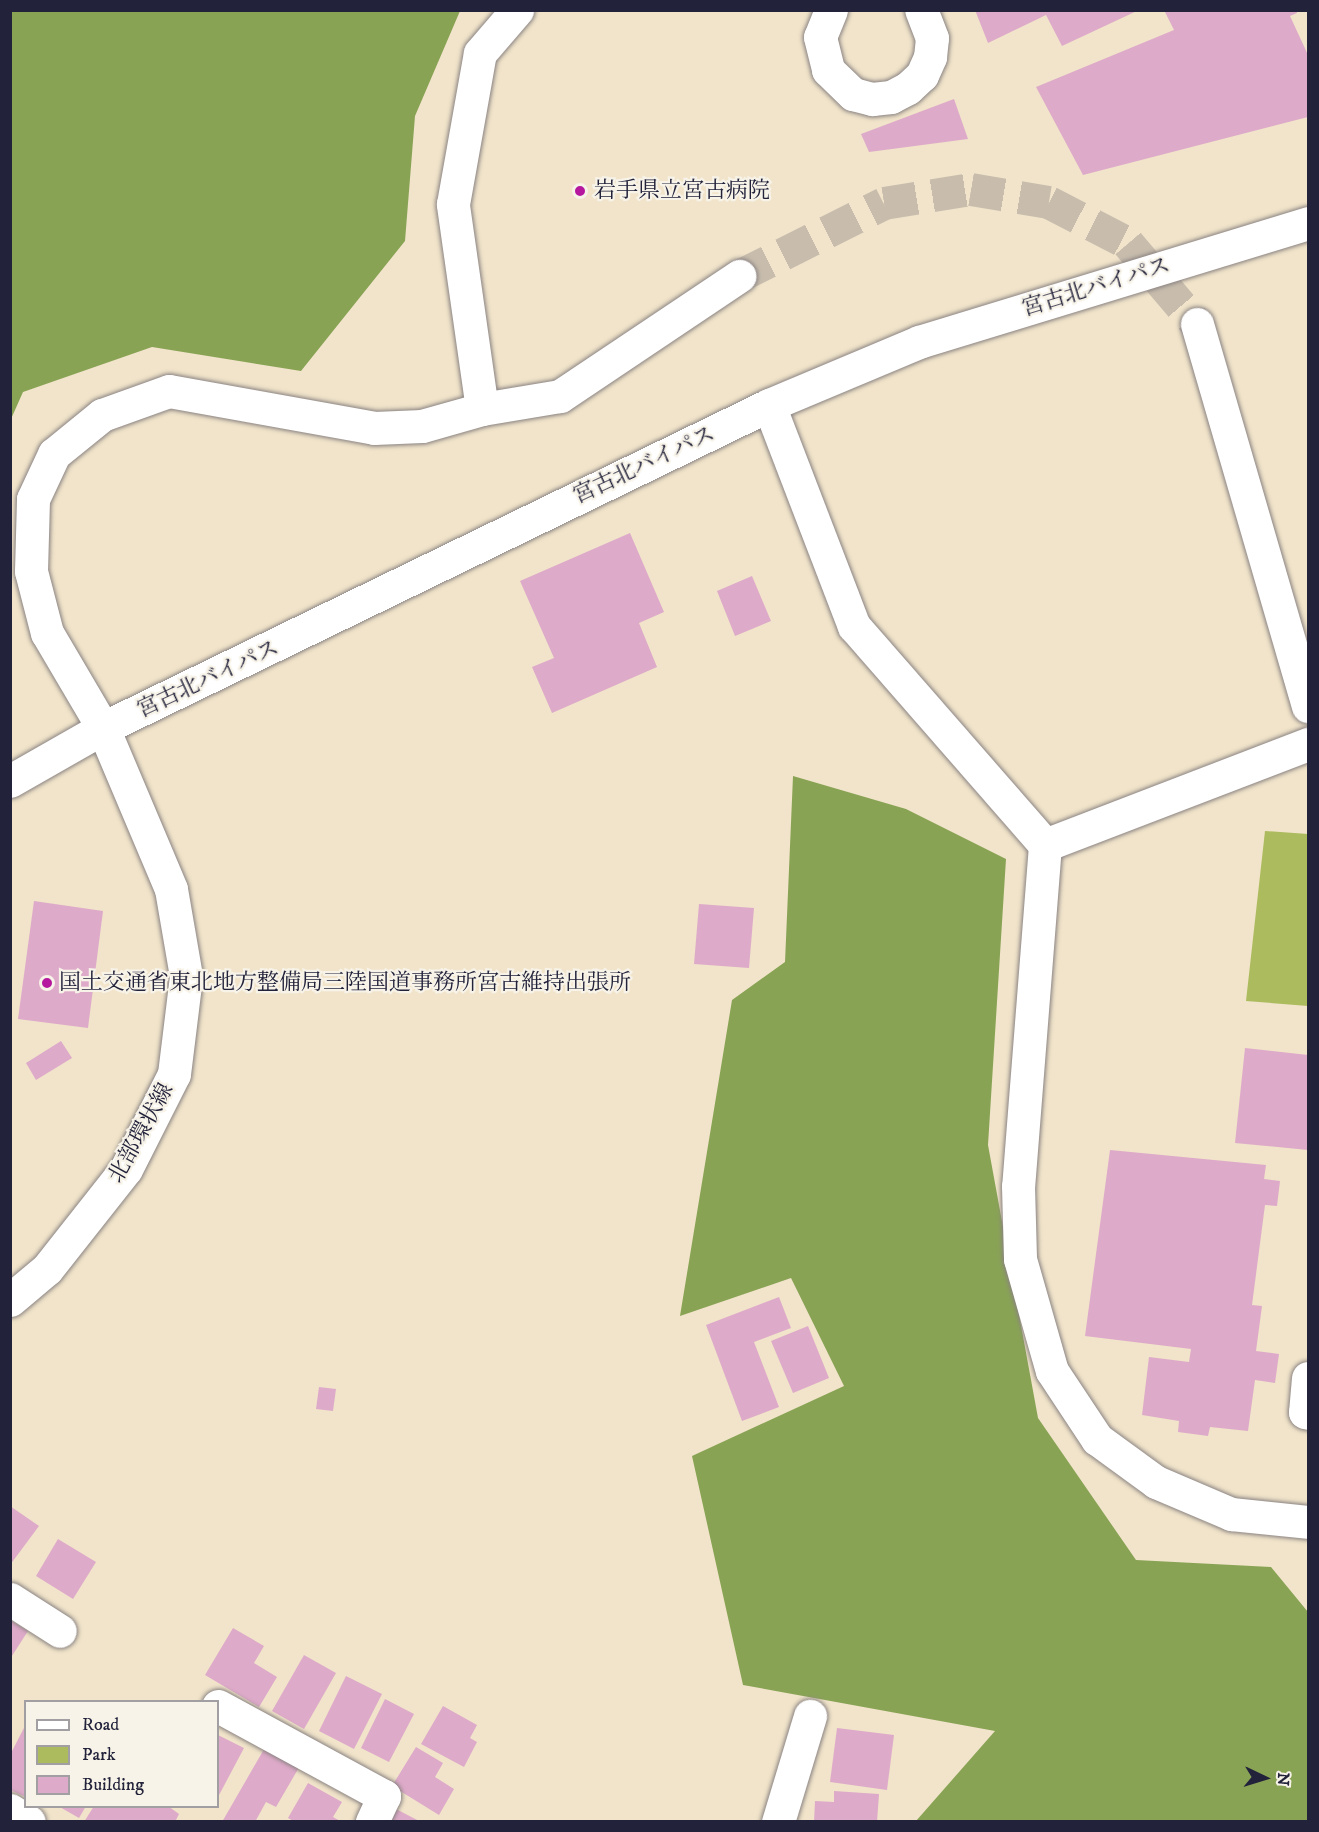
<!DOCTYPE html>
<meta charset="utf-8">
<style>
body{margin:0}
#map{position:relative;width:1319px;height:1832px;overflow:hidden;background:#f1e4ca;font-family:"IM FELL DW Pica","Noto Serif JP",serif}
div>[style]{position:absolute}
.green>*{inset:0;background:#acbb5e}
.forest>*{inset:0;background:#89a355}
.building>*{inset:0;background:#deaac9}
.minor-tunnel>*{height:33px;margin-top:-16.5px;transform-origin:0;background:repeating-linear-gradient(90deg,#c8bdad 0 33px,transparent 0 49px)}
.roads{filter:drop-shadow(0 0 2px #8a8382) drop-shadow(0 0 2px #8a8382)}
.minor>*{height:33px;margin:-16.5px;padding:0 16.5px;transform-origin:16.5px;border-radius:16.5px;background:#fff}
.highway>*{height:33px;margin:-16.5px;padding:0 16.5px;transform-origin:16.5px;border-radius:16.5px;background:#fff}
.dots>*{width:16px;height:16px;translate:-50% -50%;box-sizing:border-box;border:3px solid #f7f3e8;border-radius:50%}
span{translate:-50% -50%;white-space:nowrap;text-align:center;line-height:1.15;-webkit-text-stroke:4.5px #f7f3e8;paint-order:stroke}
.poi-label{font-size:22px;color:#22223b}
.left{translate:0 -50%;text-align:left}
.street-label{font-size:22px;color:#22223b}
.frame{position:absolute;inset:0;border:12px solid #22223b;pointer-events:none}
.legend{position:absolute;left:24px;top:1700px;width:195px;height:108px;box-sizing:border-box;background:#f7f3e8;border:2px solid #a29fa3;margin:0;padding:8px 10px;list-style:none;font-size:18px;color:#22223b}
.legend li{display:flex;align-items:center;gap:12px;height:30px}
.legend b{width:30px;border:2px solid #a29fa3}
.north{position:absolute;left:1235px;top:1748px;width:60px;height:60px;-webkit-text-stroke:4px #f7f3e8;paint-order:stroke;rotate:94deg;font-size:16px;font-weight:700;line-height:24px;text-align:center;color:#22223b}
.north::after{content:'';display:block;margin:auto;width:21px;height:27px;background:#22223b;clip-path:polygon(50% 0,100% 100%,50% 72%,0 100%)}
</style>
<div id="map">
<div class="green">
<div style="clip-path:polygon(1265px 831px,1308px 834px,1308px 1006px,1246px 1001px)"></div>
</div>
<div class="forest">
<div style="clip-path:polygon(11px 10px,460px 11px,415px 116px,405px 241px,301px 371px,152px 347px,23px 392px,11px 419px)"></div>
<div style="clip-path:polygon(793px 776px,906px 809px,1006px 859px,988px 1145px,1038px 1418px,1136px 1560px,1271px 1567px,1308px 1612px,1308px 1821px,916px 1821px,995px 1731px,743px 1685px,692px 1456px,844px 1386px,791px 1278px,680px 1316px,732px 1000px,785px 962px)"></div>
</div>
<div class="building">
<div style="clip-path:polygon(975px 10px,1139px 10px,1062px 46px,1046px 15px,988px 43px)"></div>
<div style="clip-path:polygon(1164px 10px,1296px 10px,1297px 13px,1290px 16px,1308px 55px,1308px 117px,1083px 175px,1036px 87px,1174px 30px)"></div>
<div style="clip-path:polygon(954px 99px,968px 139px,869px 152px,861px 134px)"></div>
<div style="clip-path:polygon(630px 533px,664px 612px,639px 623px,657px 667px,552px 713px,532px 667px,554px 658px,520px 581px)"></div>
<div style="clip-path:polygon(752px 576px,771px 621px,735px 636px,717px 591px)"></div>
<div style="clip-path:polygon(34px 901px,103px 911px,88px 1028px,18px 1019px)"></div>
<div style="clip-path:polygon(699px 904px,754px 908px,749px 968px,694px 964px)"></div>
<div style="clip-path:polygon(61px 1041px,72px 1058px,36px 1080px,26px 1063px)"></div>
<div style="clip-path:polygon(1245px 1048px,1308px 1055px,1308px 1150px,1235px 1143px)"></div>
<div style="clip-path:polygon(1110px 1150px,1266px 1165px,1264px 1179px,1280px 1181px,1277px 1206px,1265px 1205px,1252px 1305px,1262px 1306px,1256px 1351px,1279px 1354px,1275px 1383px,1255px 1380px,1248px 1431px,1210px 1427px,1208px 1436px,1178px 1432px,1179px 1421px,1142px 1415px,1149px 1357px,1189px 1362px,1191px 1349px,1085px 1336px)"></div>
<div style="clip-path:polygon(779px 1297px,791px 1328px,754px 1342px,779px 1407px,742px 1421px,706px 1325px)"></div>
<div style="clip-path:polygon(808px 1326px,829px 1378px,793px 1393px,771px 1341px)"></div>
<div style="clip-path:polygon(319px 1387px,336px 1389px,333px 1411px,316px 1409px)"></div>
<div style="clip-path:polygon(10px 1506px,39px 1526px,10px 1565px)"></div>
<div style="clip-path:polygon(58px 1539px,96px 1562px,73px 1599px,36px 1576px)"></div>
<div style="clip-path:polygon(10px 1620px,28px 1631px,10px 1659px)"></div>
<div style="clip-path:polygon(233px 1628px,264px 1646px,254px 1663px,277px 1677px,259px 1707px,205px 1675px)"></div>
<div style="clip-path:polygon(304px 1655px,336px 1673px,304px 1729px,272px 1711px)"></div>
<div style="clip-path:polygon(346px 1676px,382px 1694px,354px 1749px,319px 1731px)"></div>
<div style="clip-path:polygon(385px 1699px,414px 1714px,389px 1762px,361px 1748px)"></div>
<div style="clip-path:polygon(443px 1706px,477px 1725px,470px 1738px,477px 1742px,464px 1767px,421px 1744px)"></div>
<div style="clip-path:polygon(26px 1724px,26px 1797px,10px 1790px,10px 1755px)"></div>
<div style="clip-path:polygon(837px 1728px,894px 1735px,887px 1790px,830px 1782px)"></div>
<div style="clip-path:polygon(218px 1735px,244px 1748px,218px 1797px)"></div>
<div style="clip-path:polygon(267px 1744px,301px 1764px,276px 1807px,266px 1802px,255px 1822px,222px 1822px)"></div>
<div style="clip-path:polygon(416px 1747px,443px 1763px,435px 1777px,454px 1789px,439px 1815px,392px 1786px)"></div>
<div style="clip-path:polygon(308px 1783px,342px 1802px,333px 1817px,342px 1822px,295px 1822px,288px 1818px)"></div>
<div style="clip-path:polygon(834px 1791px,879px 1794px,877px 1822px,814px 1822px,815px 1801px,834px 1802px)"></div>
<div style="clip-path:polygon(58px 1806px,86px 1806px,79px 1818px)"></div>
<div style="clip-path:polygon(94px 1806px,168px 1806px,179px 1814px,175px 1822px,84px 1822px)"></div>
<div style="clip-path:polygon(396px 1809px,421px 1822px,389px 1822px)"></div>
</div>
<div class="minor-tunnel">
<div style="left:739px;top:276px;width:162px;rotate:-26.7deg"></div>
<div style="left:884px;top:203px;width:88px;rotate:-9.1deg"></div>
<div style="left:971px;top:189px;width:79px;rotate:9.5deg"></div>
<div style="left:1049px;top:202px;width:89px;rotate:27.4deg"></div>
<div style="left:1128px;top:243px;width:106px;rotate:49.6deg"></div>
</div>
<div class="roads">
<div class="minor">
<div style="left:831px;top:10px;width:29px;rotate:112deg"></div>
<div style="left:820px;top:37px;width:34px;rotate:76deg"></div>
<div style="left:828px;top:70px;width:35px;rotate:44deg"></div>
<div style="left:853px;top:94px;width:20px;rotate:15deg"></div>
<div style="left:872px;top:99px;width:19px;rotate:-6deg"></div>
<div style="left:891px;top:97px;width:19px;rotate:-28deg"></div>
<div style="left:908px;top:88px;width:19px;rotate:-43deg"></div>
<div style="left:922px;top:75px;width:20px;rotate:-66deg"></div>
<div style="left:930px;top:57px;width:19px;rotate:-84deg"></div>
<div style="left:932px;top:38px;width:30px;rotate:-111deg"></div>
<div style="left:1197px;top:324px;width:398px;rotate:73.8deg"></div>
<div style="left:769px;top:405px;width:237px;rotate:69deg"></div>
<div style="left:854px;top:626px;width:291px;rotate:48.9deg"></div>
<div style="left:1045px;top:845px;width:342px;rotate:94.5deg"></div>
<div style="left:1018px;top:1186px;width:73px;rotate:88.4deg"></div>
<div style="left:1020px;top:1259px;width:116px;rotate:74.1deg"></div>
<div style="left:1052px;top:1371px;width:82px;rotate:56.5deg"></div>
<div style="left:1097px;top:1439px;width:73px;rotate:36.1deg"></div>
<div style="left:1156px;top:1482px;width:82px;rotate:23.1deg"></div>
<div style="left:1231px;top:1514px;width:77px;rotate:5.9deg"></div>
<div style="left:482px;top:409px;width:207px;rotate:-98.1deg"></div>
<div style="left:453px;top:204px;width:153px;rotate:-79.9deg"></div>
<div style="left:480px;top:53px;width:57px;rotate:-49.3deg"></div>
<div style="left:1045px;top:845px;width:282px;rotate:-21deg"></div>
<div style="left:10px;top:1300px;width:48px;rotate:-40deg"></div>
<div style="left:47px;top:1269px;width:127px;rotate:-51.7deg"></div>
<div style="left:126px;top:1169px;width:106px;rotate:-63.2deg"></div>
<div style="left:174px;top:1074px;width:99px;rotate:-83deg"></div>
<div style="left:186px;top:976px;width:88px;rotate:-99.8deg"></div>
<div style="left:171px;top:889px;width:175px;rotate:-112.9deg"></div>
<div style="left:103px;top:728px;width:110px;rotate:-120.5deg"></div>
<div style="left:47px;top:633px;width:64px;rotate:-104.5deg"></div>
<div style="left:31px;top:571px;width:72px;rotate:-88.4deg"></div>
<div style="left:33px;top:499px;width:50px;rotate:-65deg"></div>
<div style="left:54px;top:454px;width:62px;rotate:-39.1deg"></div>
<div style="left:102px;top:415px;width:71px;rotate:-19.7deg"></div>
<div style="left:169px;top:391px;width:208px;rotate:10.2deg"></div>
<div style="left:374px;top:428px;width:48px;rotate:-2.4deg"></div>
<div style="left:422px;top:426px;width:62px;rotate:-15.8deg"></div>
<div style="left:482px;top:409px;width:79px;rotate:-9.5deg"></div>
<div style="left:560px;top:396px;width:216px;rotate:-33.8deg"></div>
<div style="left:1308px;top:1378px;width:34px;rotate:95deg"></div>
<div style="left:1305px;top:1412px;width:3px;rotate:18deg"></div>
<div style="left:10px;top:1599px;width:59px;rotate:32.6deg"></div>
<div style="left:218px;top:1706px;width:189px;rotate:28.5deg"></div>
<div style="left:384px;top:1796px;width:29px;rotate:115deg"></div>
<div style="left:10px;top:1810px;width:22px;rotate:32deg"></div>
<div style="left:778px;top:1822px;width:111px;rotate:-73.2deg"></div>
</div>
<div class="highway">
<div style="left:10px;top:781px;width:107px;rotate:-29.7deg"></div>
<div style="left:103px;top:728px;width:740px;rotate:-25.87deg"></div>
<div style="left:769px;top:405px;width:163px;rotate:-22.8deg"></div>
<div style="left:919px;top:342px;width:407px;rotate:-17deg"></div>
</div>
</div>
<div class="dots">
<div style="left:580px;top:191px;background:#b5179e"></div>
<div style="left:47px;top:983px;background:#b5179e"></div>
</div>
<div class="poi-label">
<span class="left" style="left:594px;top:191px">岩手県立宮古病院</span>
<span class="left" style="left:59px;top:983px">国土交通省東北地方整備局三陸国道事務所宮古維持出張所</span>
</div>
<div class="street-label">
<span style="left:1096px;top:287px;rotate:-17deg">宮古北バイパス</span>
<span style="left:644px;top:465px;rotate:-25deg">宮古北バイパス</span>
<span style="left:208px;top:679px;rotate:-25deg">宮古北バイパス</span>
<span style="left:141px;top:1133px;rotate:-61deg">北部環状線</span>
</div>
<div class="frame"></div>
<ul class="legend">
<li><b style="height:8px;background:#fff"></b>Road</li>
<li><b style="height:16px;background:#acbb5e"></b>Park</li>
<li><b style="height:16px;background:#deaac9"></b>Building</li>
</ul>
<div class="north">N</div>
</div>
